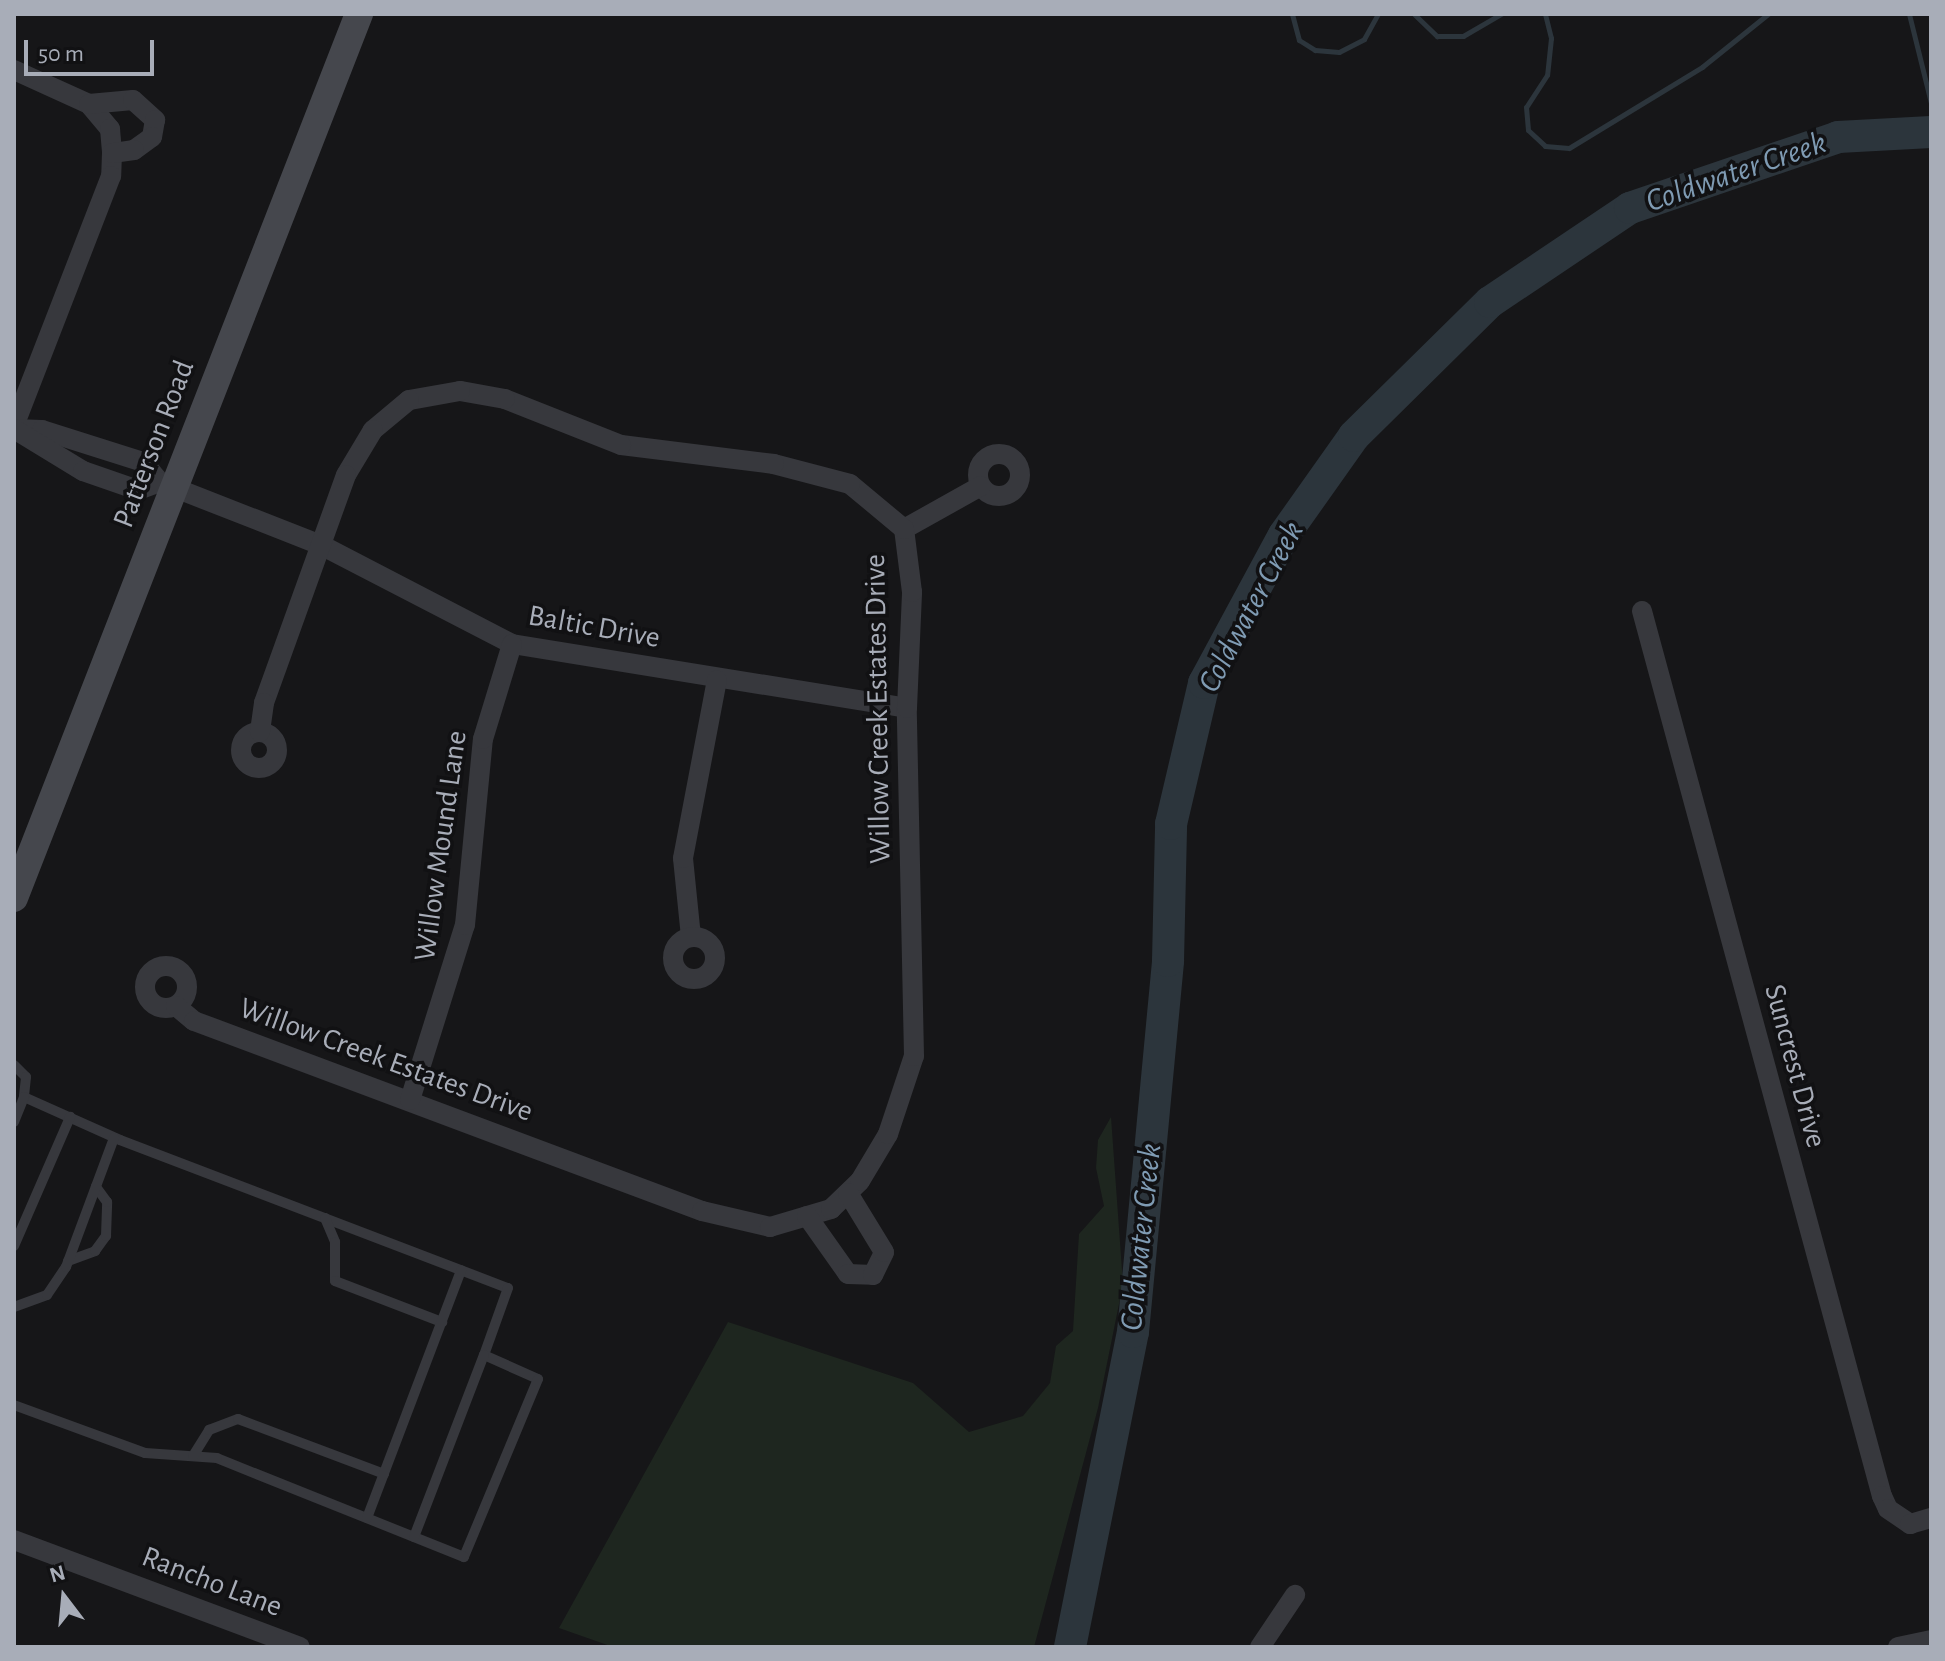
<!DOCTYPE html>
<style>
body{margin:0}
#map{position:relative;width:1945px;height:1661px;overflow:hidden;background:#161618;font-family:"Alegreya Sans",sans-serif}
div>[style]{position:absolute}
.green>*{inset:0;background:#1e261f}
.stream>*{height:5px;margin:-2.5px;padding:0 2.5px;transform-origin:2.5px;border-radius:2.5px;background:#2c353c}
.river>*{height:32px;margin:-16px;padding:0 16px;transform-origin:16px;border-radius:16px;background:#2c353c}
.lane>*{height:10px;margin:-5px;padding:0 5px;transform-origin:5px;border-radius:5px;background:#37383d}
.street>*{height:20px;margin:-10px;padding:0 10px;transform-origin:10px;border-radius:10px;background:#37383d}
.street>.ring{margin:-10px;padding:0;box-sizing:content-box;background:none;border:20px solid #37383d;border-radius:50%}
.secondary>*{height:28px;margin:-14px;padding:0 14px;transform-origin:14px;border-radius:14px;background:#45474d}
span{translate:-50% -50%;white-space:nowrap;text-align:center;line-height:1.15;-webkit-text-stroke:7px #111113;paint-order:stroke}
.street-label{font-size:30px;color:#a8adb8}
.water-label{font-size:32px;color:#7f9bb3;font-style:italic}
.frame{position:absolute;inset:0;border:16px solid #a8adb8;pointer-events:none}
.north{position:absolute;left:24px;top:1557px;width:80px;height:80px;-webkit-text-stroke:6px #111113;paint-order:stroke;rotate:344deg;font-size:22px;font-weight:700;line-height:32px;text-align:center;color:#a8adb8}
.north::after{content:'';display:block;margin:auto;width:28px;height:36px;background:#a8adb8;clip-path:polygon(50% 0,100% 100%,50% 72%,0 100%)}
.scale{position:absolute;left:24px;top:40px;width:130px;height:36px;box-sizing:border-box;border:4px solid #a8adb8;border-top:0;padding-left:10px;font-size:24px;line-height:28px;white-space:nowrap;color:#a8adb8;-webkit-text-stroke:6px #111113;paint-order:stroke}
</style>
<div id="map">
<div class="green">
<div style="clip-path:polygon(1111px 1117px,1123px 1284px,1098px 1408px,1034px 1647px,613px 1647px,559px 1628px,728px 1322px,913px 1383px,969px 1432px,1023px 1416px,1050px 1383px,1056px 1346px,1073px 1331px,1079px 1234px,1104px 1206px,1096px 1168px,1098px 1140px)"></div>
</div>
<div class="stream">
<div style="left:1292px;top:14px;width:27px;rotate:75deg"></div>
<div style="left:1299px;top:40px;width:19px;rotate:32deg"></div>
<div style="left:1315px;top:50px;width:24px;rotate:5deg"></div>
<div style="left:1339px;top:52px;width:28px;rotate:-27deg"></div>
<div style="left:1364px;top:39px;width:29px;rotate:-61deg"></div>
<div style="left:1414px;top:14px;width:32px;rotate:44deg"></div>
<div style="left:1437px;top:36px;width:26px"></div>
<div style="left:1463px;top:36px;width:44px;rotate:-30.1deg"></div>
<div style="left:1545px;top:14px;width:25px;rotate:76deg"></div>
<div style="left:1551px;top:38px;width:37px;rotate:96deg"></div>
<div style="left:1547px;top:75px;width:38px;rotate:123deg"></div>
<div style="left:1526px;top:107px;width:23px;rotate:85deg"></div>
<div style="left:1528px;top:130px;width:23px;rotate:43deg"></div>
<div style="left:1545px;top:146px;width:24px;rotate:5deg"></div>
<div style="left:1569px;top:148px;width:156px;rotate:-31.3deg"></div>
<div style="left:1702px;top:67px;width:85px;rotate:-38.8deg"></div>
<div style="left:1909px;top:14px;width:92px;rotate:76.1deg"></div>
</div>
<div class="river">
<div style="left:1070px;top:1647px;width:321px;rotate:-78.7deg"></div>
<div style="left:1133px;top:1332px;width:373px;rotate:-84.6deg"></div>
<div style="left:1168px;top:961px;width:137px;rotate:-88.7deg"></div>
<div style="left:1171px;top:824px;width:145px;rotate:-76.8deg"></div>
<div style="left:1204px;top:683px;width:168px;rotate:-61.6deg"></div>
<div style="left:1284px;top:535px;width:121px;rotate:-54.7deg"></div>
<div style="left:1354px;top:436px;width:191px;rotate:-44.6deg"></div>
<div style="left:1490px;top:302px;width:169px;rotate:-33.9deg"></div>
<div style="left:1630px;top:208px;width:220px;rotate:-18.8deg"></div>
<div style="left:1838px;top:137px;width:93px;rotate:-3.1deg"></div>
</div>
<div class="lane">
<div style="left:14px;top:1065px;width:17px;rotate:45deg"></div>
<div style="left:26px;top:1077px;width:20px;rotate:96deg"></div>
<div style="left:24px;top:1097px;width:105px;rotate:24.1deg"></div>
<div style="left:120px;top:1140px;width:415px;rotate:20.9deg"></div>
<div style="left:508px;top:1288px;width:71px;rotate:109.7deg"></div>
<div style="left:484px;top:1355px;width:59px;rotate:24deg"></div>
<div style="left:538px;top:1379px;width:193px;rotate:112.6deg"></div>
<div style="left:464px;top:1557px;width:266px;rotate:-158.2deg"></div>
<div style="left:217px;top:1458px;width:72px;rotate:-176deg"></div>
<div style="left:145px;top:1453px;width:140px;rotate:-159.9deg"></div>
<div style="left:14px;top:1122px;width:27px;rotate:-68deg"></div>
<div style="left:325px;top:1218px;width:26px;rotate:67deg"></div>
<div style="left:335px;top:1242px;width:39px;rotate:90deg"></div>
<div style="left:335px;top:1281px;width:115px;rotate:21deg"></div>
<div style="left:14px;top:1246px;width:141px;rotate:-66.5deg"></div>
<div style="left:68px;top:1261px;width:29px;rotate:-20deg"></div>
<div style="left:95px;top:1251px;width:19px;rotate:-54deg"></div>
<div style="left:106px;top:1236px;width:34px;rotate:-88deg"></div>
<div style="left:107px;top:1202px;width:19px;rotate:-126deg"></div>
<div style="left:14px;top:1307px;width:35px;rotate:-20deg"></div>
<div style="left:47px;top:1295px;width:34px;rotate:-56deg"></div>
<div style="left:66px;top:1267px;width:138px;rotate:-69.6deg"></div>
<div style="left:193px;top:1456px;width:31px;rotate:-58deg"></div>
<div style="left:209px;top:1430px;width:31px;rotate:-21deg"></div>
<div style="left:238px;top:1419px;width:156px;rotate:20.6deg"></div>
<div style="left:367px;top:1518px;width:265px;rotate:-69.2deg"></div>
<div style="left:414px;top:1537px;width:195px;rotate:-69deg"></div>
</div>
<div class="street">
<div style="left:14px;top:70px;width:82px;rotate:24.4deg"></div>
<div style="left:89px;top:104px;width:33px;rotate:50deg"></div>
<div style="left:110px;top:129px;width:24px;rotate:85deg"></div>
<div style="left:112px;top:153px;width:23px;rotate:92deg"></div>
<div style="left:111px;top:176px;width:268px;rotate:111.2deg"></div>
<div style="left:89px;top:104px;width:44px;rotate:-5.2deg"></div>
<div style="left:133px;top:100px;width:30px;rotate:42deg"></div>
<div style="left:155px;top:120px;width:17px;rotate:100deg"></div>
<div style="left:152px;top:137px;width:22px;rotate:144deg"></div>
<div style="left:134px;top:150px;width:22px;rotate:172deg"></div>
<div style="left:14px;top:429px;width:28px;rotate:2deg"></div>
<div style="left:42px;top:430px;width:106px;rotate:17.6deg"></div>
<div style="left:143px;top:462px;width:26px;rotate:50deg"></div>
<div style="left:160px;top:482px;width:173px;rotate:21.4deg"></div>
<div style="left:321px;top:545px;width:215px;rotate:27.4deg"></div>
<div style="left:512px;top:644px;width:400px;rotate:9.2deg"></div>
<div style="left:14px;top:429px;width:81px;rotate:31.3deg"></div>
<div style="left:83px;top:471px;width:58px;rotate:19.1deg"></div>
<div style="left:138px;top:490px;width:23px;rotate:-20deg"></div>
<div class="ring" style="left:978px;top:454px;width:22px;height:22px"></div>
<div style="left:904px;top:529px;width:88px;rotate:-29.2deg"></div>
<div style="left:1642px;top:611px;width:917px;rotate:74.83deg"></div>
<div style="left:1882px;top:1496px;width:14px;rotate:65deg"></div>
<div style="left:1888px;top:1509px;width:27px;rotate:34deg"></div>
<div style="left:1910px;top:1524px;width:22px;rotate:-16deg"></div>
<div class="ring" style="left:241px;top:732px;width:16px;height:16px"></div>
<div style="left:691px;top:937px;width:79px;rotate:-95.8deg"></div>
<div style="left:683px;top:858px;width:181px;rotate:-79.2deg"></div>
<div class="ring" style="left:673px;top:937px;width:22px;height:22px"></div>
<div class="ring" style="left:145px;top:966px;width:22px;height:22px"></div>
<div style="left:176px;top:1006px;width:23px;rotate:40deg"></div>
<div style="left:194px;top:1021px;width:542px;rotate:20.51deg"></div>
<div style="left:702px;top:1211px;width:70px;rotate:13.2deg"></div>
<div style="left:770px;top:1227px;width:64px;rotate:-16.4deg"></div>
<div style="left:831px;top:1209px;width:40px;rotate:-44deg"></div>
<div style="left:860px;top:1181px;width:55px;rotate:-59.2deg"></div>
<div style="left:888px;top:1134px;width:82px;rotate:-71.6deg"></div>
<div style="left:914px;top:1056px;width:348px;rotate:-91.2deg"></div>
<div style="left:907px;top:708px;width:116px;rotate:-87.5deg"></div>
<div style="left:912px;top:592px;width:64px;rotate:-97.2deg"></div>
<div style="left:904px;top:529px;width:70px;rotate:-140.2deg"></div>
<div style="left:850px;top:484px;width:79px;rotate:-165.3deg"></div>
<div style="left:774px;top:464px;width:154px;rotate:-172.9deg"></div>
<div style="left:621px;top:445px;width:125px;rotate:-158.4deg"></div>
<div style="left:505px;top:399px;width:46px;rotate:-169.9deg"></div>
<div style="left:460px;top:391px;width:52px;rotate:170deg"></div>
<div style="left:409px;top:400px;width:47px;rotate:140.2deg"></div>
<div style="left:373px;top:430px;width:52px;rotate:121deg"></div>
<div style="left:346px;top:475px;width:242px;rotate:109.8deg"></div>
<div style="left:264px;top:703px;width:29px;rotate:98deg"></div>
<div style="left:410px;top:1100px;width:183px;rotate:-72.6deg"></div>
<div style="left:465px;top:925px;width:187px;rotate:-84.5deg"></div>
<div style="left:483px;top:739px;width:99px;rotate:-73deg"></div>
<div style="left:807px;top:1216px;width:71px;rotate:54.7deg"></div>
<div style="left:848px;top:1274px;width:25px;rotate:2deg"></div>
<div style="left:873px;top:1275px;width:25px;rotate:-64deg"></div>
<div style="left:884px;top:1252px;width:69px;rotate:-121.4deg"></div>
<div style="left:14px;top:1540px;width:305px;rotate:20.5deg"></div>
<div style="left:1260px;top:1647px;width:63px;rotate:-56.1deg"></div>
<div style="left:1898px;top:1647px;width:34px;rotate:-12deg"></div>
</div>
<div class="secondary">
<div style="left:14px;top:898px;width:949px;rotate:-68.68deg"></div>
</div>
<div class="street-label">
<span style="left:154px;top:444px;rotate:-69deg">Patterson Road</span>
<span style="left:594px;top:627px;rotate:10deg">Baltic Drive</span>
<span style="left:878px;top:709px;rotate:-91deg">Willow Creek Estates Drive</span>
<span style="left:441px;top:846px;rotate:-82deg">Willow Mound Lane</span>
<span style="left:386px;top:1060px;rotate:20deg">Willow Creek Estates Drive</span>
<span style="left:1795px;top:1066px;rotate:75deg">Suncrest Drive</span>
<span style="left:212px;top:1582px;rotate:21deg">Rancho Lane</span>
</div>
<div class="water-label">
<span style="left:1736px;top:172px;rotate:-19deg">Coldwater Creek</span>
<span style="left:1251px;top:607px;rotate:-62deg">Coldwater Creek</span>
<span style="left:1141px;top:1237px;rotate:-84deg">Coldwater Creek</span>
</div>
<div class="frame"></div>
<div class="north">N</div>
<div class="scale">50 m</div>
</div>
